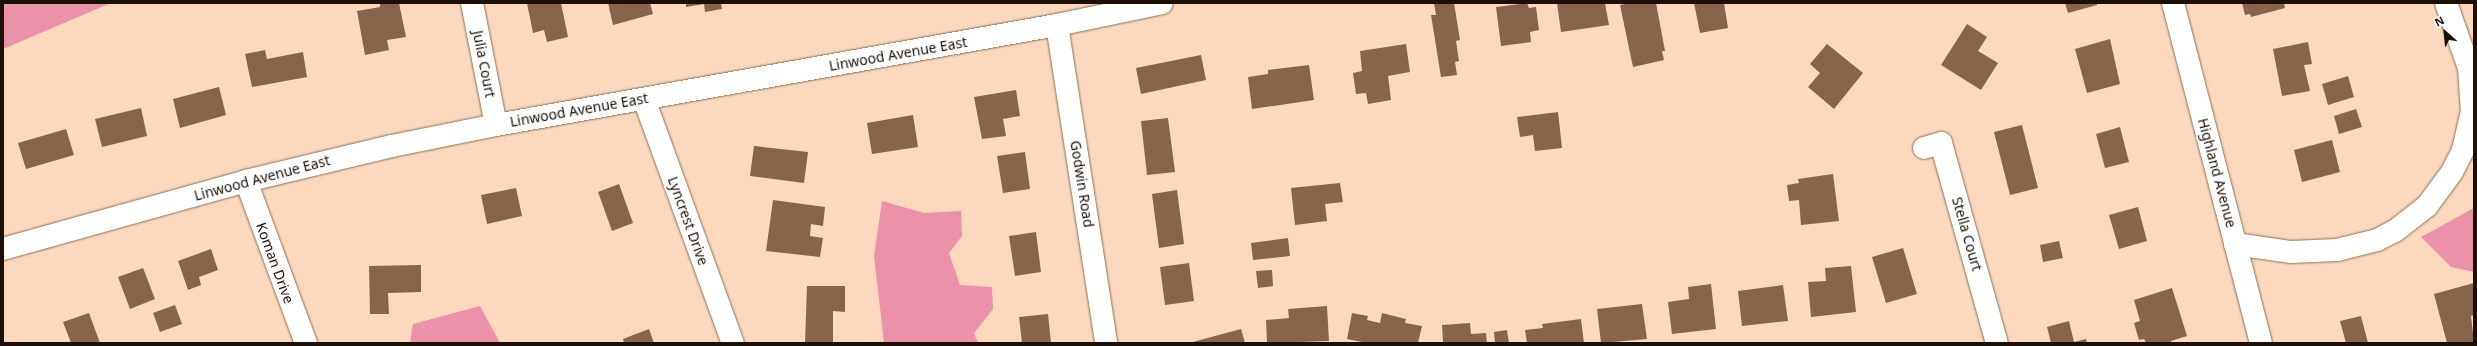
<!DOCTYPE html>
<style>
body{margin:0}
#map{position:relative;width:2477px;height:346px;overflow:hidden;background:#fcd9bc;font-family:"Noto Sans",sans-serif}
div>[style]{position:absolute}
.green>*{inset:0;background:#eb91aa}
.building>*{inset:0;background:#85664c}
.roads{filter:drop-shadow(0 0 1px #8e6f55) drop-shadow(0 0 1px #8e6f55)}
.street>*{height:22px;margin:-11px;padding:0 11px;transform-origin:11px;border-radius:11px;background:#fff}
.secondary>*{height:22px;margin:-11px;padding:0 11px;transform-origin:11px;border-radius:11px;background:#fff}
.highway>*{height:22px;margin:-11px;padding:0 11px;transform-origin:11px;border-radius:11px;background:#fff}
span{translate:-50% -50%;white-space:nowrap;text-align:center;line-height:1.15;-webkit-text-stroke:4px #fff;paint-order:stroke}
.street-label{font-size:14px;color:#1b0f06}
.frame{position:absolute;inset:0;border:4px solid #1b0f06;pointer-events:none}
.north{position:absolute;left:2425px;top:12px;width:40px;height:40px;-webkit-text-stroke:3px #fff;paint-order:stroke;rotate:333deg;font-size:11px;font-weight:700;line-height:16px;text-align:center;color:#1b0f06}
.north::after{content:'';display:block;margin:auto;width:14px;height:18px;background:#1b0f06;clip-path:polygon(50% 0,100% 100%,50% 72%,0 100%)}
</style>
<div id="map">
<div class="green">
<div style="clip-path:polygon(3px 3px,111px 3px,3px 49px)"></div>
<div style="clip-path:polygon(882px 201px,924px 213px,961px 211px,962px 236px,949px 253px,960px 285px,992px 287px,993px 309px,974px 333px,978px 343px,884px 343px,874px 256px)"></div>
<div style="clip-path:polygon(2474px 208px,2474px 272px,2451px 267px,2421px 237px)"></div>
<div style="clip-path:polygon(480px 306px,500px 343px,410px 343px,413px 324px)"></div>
</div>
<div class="building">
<div style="clip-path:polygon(380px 3px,399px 3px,406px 37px,387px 40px,389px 50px,365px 55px,357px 11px,380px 7px)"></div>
<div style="clip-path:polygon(527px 3px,561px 3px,568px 37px,547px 42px,544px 30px,533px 33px)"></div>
<div style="clip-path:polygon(608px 3px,650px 3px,653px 14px,613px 25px)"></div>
<div style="clip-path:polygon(686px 3px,721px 3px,722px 9px,705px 12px,704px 4px,686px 7px)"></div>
<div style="clip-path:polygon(1434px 3px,1454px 3px,1460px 40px,1456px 41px,1459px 61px,1455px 62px,1457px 75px,1441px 77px,1431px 15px,1436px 15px)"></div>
<div style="clip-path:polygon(1527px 3px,1529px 8px,1536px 7px,1539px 30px,1530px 32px,1531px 42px,1501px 46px,1496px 7px)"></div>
<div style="clip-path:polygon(1557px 3px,1605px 3px,1609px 25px,1561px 32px)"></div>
<div style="clip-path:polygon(1629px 3px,1656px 3px,1665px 51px,1662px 51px,1664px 60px,1633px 67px,1620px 5px)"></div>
<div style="clip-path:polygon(1694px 3px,1724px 3px,1728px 28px,1700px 33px)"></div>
<div style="clip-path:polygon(2065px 3px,2097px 3px,2097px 5px,2068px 13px)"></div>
<div style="clip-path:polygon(2242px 3px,2284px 3px,2285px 8px,2251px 17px,2250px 14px,2245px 15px)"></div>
<div style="clip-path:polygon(1967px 24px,1987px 37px,1978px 51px,1998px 63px,1981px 90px,1941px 65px)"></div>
<div style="clip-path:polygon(2110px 39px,2120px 84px,2087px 93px,2075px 49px)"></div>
<div style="clip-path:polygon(2308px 42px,2312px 64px,2304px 65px,2310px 91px,2282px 96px,2273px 49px)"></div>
<div style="clip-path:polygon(1406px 44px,1410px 72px,1388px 76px,1391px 100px,1368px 104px,1366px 93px,1356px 94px,1353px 73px,1362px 71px,1360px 51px)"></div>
<div style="clip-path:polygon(1827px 44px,1863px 73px,1834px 109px,1808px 87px,1820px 73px,1810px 64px)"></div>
<div style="clip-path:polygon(265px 50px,267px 59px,303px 52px,307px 77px,252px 87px,245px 54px)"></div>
<div style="clip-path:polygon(1201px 55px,1206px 80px,1141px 94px,1136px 68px)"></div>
<div style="clip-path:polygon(1309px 65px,1314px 100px,1252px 109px,1248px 77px,1268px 74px,1268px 70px)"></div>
<div style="clip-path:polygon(2348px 76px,2354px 97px,2328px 105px,2322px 84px)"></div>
<div style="clip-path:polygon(219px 87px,226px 115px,180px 128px,173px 99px)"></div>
<div style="clip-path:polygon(1016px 90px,1020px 116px,1003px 119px,1006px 136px,982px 139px,974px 97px)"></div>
<div style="clip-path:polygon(141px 108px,147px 136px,102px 147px,95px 119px)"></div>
<div style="clip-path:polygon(2356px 109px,2362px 127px,2339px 134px,2334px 116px)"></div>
<div style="clip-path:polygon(1558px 112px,1562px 148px,1535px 151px,1533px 135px,1520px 137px,1517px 117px)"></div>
<div style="clip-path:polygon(913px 115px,918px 147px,872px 154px,867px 123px)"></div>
<div style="clip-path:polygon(1168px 118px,1175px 172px,1147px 175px,1141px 121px)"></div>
<div style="clip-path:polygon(2022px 125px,2038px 188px,2010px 195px,1994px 132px)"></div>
<div style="clip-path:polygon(2120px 127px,2129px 162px,2105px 168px,2096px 134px)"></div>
<div style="clip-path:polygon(66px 129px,74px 155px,26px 169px,18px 143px)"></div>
<div style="clip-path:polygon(2332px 140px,2340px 172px,2302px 182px,2294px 150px)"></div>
<div style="clip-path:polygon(754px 146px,808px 152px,804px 183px,750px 176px)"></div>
<div style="clip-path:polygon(1025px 152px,1030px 189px,1003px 193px,997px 156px)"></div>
<div style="clip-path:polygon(1833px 174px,1839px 221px,1801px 225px,1799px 200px,1789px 201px,1787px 185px,1799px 183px,1798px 179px)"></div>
<div style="clip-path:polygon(1340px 183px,1343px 202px,1325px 204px,1327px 221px,1295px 225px,1291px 188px)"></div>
<div style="clip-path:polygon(619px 184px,633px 223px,612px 231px,598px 192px)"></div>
<div style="clip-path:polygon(516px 188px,522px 216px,487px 224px,481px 195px)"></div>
<div style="clip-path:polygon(1177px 190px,1184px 244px,1159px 248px,1152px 194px)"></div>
<div style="clip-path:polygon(773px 200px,825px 207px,823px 226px,811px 224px,810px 236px,823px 238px,820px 257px,766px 251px)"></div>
<div style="clip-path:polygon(2138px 207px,2147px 241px,2119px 249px,2109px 215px)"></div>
<div style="clip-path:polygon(1036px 232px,1041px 272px,1015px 276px,1009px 236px)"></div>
<div style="clip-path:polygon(1288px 238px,1290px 256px,1253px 260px,1251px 243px)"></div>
<div style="clip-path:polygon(2059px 241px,2063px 258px,2043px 262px,2040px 245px)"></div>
<div style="clip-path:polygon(1903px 248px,1917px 294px,1886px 303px,1872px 257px)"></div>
<div style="clip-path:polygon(211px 249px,218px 270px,199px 277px,201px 285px,188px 290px,178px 261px)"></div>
<div style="clip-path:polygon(1189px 263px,1194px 301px,1165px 305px,1160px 267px)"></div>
<div style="clip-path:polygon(421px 265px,421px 292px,388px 293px,389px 314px,370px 314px,369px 266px)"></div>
<div style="clip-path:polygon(1851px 266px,1856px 312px,1811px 317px,1808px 282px,1826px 281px,1825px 268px)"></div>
<div style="clip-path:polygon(143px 268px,155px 299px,130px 309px,118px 277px)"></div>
<div style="clip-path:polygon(1272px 270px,1273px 286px,1258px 288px,1256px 271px)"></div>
<div style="clip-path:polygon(2474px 283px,2474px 315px,2471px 316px,2474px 343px,2447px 343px,2434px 294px)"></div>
<div style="clip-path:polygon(1711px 284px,1716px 329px,1672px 334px,1668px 302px,1689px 299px,1688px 287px)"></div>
<div style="clip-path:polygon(1783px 285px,1788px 321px,1742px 326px,1738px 291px)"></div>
<div style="clip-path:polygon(807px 286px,845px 286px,845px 312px,833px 311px,833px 343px,805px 343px)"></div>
<div style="clip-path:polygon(2172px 288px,2187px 336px,2171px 341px,2171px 343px,2146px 343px,2144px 339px,2139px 340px,2134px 323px,2140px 321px,2134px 300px)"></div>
<div style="clip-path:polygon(1642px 304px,1647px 339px,1601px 343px,1597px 309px)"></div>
<div style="clip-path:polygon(175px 305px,182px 324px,160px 332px,153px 313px)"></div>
<div style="clip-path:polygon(1327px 306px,1329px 341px,1267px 343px,1266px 320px,1289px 318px,1288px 309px)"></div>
<div style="clip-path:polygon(89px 313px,100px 343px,71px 343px,63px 322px)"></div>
<div style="clip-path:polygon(1352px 313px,1368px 316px,1367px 320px,1380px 323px,1382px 313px,1406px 319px,1405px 323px,1422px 326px,1418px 343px,1367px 343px,1347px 339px)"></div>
<div style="clip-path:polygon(1048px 314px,1051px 343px,1022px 343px,1019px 317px)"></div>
<div style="clip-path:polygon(2361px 316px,2368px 343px,2346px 343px,2340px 321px)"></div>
<div style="clip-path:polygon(1581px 319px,1584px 343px,1527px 343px,1525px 330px,1543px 328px,1542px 324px)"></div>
<div style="clip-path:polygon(2069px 321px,2074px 342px,2086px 339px,2087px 343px,2051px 343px,2047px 327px)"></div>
<div style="clip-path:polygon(1470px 323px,1471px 334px,1486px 333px,1487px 343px,1443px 343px,1442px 325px)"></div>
<div style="clip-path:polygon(649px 329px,654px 343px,624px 343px,623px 339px)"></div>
<div style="clip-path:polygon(1241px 329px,1245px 343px,1189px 343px)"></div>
<div style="clip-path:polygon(1507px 330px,1509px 343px,1495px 343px,1494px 332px)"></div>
</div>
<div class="roads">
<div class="street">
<div style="left:472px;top:3px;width:124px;rotate:78.9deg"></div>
<div style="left:1057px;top:25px;width:322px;rotate:81.2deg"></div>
<div style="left:644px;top:99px;width:260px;rotate:70deg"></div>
<div style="left:1924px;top:148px;width:18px;rotate:-16deg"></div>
<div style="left:1941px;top:143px;width:208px;rotate:74.4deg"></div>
<div style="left:246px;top:181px;width:173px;rotate:69.7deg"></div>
</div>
<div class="secondary">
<div style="left:2173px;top:3px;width:351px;rotate:75.5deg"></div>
<div style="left:3px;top:249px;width:252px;rotate:-15.6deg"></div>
<div style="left:246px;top:181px;width:150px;rotate:-13.5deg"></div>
<div style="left:392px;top:146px;width:106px;rotate:-11.4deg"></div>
<div style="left:496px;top:125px;width:570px;rotate:-10.11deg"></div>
<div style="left:1057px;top:25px;width:107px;rotate:-11.8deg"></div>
</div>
<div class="highway">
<div style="left:2235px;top:244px;width:57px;rotate:8.1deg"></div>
<div style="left:2291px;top:252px;width:46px;rotate:-2.5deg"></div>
<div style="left:2337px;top:250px;width:41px;rotate:-14deg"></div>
<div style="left:2377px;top:240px;width:20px;rotate:-27deg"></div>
<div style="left:2395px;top:231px;width:41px;rotate:-38deg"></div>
<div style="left:2427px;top:206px;width:42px;rotate:-53.7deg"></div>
<div style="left:2452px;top:172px;width:25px;rotate:-63deg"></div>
<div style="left:2463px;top:150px;width:39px;rotate:-77deg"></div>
<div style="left:2472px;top:112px;width:44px;rotate:-93.9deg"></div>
<div style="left:2469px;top:68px;width:69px;rotate:-109.5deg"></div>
</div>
</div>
<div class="street-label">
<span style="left:898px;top:54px;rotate:-10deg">Linwood Avenue East</span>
<span style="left:484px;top:64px;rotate:79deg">Julia Court</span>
<span style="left:579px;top:110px;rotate:-10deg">Linwood Avenue East</span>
<span style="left:2217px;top:173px;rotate:75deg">Highland Avenue</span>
<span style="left:262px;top:178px;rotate:-15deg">Linwood Avenue East</span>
<span style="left:1082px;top:184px;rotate:81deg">Godwin Road</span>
<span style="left:688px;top:221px;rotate:70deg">Lyncrest Drive</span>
<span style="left:1967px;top:234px;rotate:74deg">Stella Court</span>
<span style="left:275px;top:263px;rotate:70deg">Koman Drive</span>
</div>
<div class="frame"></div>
<div class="north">N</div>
</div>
